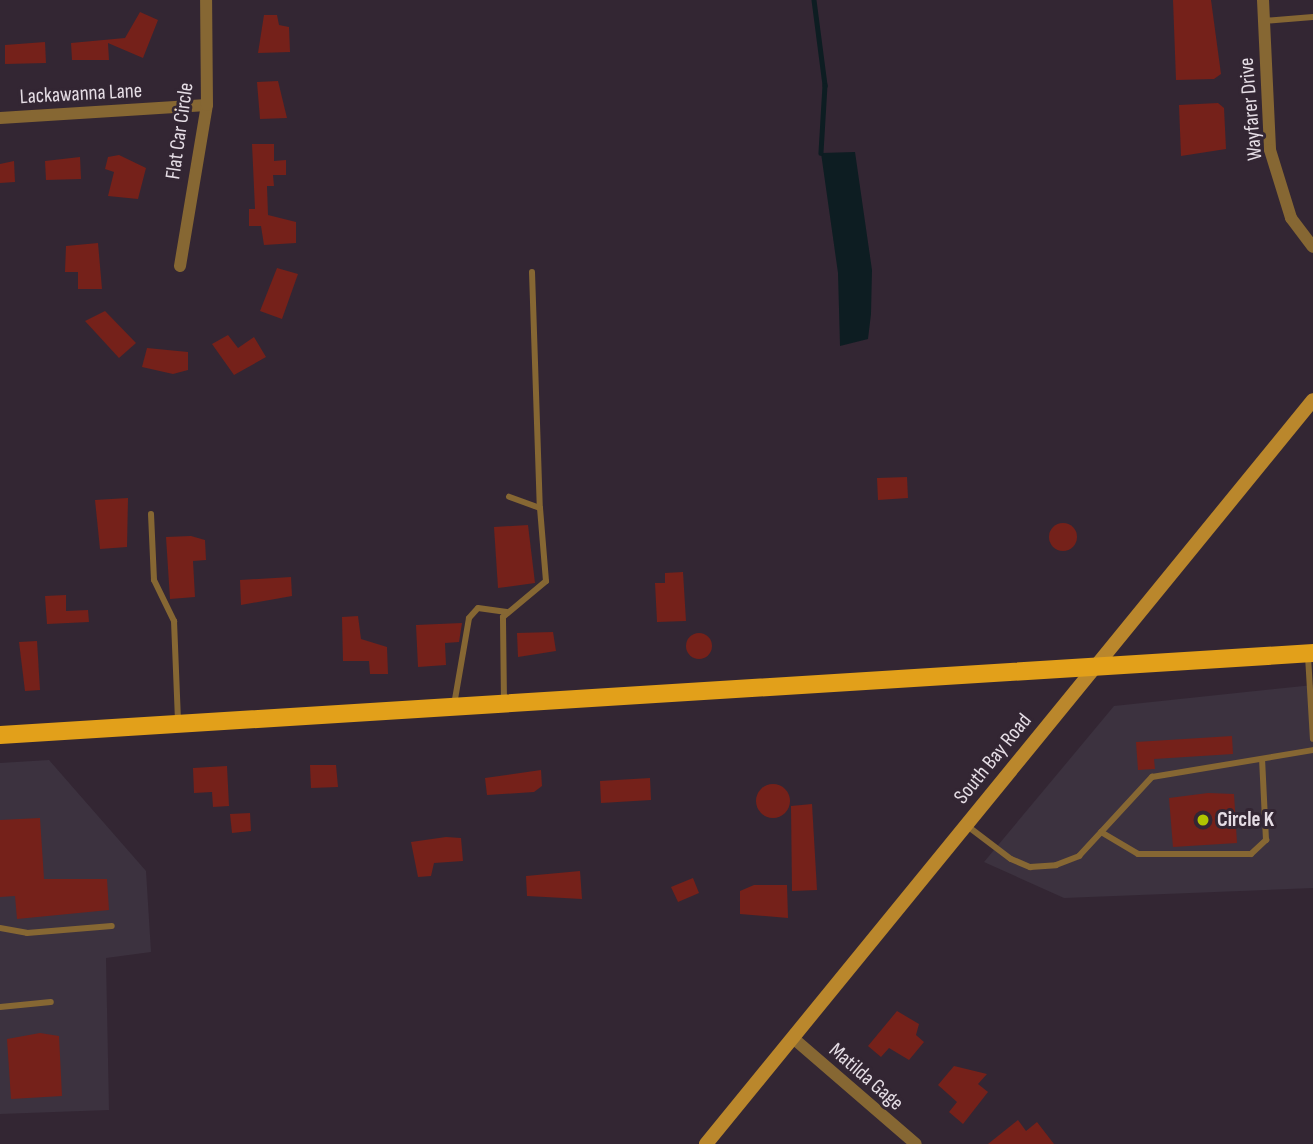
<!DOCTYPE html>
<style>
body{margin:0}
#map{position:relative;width:1313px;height:1144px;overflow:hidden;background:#332633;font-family:"Sofia Sans Condensed",sans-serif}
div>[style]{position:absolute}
.commercial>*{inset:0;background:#3c323f}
.water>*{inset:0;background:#0d1d22}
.stream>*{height:4.5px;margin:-2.25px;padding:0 2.25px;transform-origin:2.25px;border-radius:2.25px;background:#0d1d22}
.building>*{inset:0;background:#75211a}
.round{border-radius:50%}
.lane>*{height:6px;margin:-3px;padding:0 3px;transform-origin:3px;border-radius:3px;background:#866733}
.street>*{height:12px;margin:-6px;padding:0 6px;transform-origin:6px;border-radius:6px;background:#866733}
.secondary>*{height:14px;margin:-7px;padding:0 7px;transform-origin:7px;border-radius:7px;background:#ba872c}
.primary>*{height:18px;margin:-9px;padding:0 9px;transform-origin:9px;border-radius:9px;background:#e2a01a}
.dots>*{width:19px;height:19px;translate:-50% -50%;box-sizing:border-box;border:4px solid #332633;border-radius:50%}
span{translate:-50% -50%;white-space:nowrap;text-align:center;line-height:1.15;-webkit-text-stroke:6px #332633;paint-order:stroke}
.street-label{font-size:21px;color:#e5dde5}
.poi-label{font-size:21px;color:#e5dde5;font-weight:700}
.left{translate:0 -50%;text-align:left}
</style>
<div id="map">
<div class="commercial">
<div style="clip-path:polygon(1313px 685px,1313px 888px,1064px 898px,984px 862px,1114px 706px)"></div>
<div style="clip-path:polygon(49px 760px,146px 871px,151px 952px,106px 958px,109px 1110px,0 1114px,0 763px)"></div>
</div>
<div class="water">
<div style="clip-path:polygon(855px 152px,872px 270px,871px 314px,868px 339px,840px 346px,838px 273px,821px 153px)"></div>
</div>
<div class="stream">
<div style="left:814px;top:0;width:86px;rotate:82.6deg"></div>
<div style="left:825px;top:85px;width:68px;rotate:93.4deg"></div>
</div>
<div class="building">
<div style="clip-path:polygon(1173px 0,1211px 0,1221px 74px,1214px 79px,1176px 80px)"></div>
<div style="clip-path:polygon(140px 12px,158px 20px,143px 58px,108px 43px,109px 60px,72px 60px,71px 43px,125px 38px)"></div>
<div style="clip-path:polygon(264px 15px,277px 15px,279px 25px,289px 27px,290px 52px,258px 53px)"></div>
<div style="clip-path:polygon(45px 42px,46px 63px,5px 64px,5px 45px)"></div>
<div style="clip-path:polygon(278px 81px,287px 118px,260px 119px,257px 82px)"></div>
<div style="clip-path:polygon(1218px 103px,1224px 108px,1226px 149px,1181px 156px,1179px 105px)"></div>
<div style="clip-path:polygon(252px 144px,274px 144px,274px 161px,286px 160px,286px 175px,273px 175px,274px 186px,267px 186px,268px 215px,296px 222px,296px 243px,264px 245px,261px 226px,249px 226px,249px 209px,255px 209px)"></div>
<div style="clip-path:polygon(119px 155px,146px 168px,138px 199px,108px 196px,114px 172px,105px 169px,108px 157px)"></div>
<div style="clip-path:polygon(80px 157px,81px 179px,46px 180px,45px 161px)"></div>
<div style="clip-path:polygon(14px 161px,15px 182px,0 183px,0 164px)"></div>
<div style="clip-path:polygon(98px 243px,102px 289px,78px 289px,78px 272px,65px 272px,66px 246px)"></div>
<div style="clip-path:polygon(277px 268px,298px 274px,282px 319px,260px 311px)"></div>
<div style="clip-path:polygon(105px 311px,136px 343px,119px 358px,85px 321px)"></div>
<div style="clip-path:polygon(228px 335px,238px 348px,254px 337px,266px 357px,234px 375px,212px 344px)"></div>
<div style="clip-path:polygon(147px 348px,188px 352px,188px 370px,173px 374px,142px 367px)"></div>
<div style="clip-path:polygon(907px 477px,908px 498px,878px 500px,877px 478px)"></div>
<div style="clip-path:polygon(128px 498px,127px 547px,100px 549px,95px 500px)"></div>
<div class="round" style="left:1049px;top:523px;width:28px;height:28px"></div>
<div style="clip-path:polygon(528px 525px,535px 583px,498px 588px,494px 527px)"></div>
<div style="clip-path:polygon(191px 536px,205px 540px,206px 560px,193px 561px,195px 597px,170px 599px,166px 537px)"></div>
<div style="clip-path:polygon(683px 572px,686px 621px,657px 622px,655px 583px,665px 583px,665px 573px)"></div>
<div style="clip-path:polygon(291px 577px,292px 596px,241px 605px,240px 580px)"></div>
<div style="clip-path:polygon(66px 595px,66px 611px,88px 610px,89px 622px,47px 624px,45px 596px)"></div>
<div style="clip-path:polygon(358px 616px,361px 639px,387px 647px,388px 674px,370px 674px,369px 661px,343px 661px,342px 617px)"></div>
<div style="clip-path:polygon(462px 623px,459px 642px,445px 643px,446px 665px,418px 667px,416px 625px)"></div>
<div style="clip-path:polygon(553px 632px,556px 651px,518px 657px,517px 633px)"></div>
<div class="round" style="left:686px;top:633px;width:26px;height:26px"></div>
<div style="clip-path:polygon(37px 641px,40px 690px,25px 691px,19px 642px)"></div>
<div style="clip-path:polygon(1232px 736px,1233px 754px,1154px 759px,1155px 769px,1138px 770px,1136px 742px)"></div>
<div style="clip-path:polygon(310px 765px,336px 765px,338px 787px,311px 788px)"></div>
<div style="clip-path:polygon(227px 766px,229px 806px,213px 807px,212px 792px,194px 793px,193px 768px)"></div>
<div style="clip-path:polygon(541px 770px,542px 786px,534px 792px,487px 795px,485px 778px)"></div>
<div style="clip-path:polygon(650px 778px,651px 800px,601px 803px,600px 781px)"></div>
<div class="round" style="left:756px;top:784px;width:34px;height:34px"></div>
<div style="clip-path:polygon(1208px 793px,1234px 794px,1237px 843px,1173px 847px,1169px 798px)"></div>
<div style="clip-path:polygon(812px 804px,817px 890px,792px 891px,791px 806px)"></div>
<div style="clip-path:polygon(250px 813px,251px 831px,232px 833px,230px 814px)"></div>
<div style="clip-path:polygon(40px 818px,44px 879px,107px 879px,109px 910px,17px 919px,15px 896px,0 897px,0 820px)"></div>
<div style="clip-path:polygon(446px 837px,461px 838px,463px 861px,434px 863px,431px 876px,418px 877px,411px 842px)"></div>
<div style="clip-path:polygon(580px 871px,582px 899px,527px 896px,526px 876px)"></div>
<div style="clip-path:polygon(693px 878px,699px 893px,678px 902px,671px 887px)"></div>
<div style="clip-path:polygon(754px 885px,787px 885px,788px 918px,740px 914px,740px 891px)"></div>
<div style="clip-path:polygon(897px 1011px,919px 1024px,916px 1035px,924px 1042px,909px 1060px,889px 1048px,881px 1057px,868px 1046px)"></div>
<div style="clip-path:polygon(40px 1033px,59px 1036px,62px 1096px,11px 1099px,7px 1039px)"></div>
<div style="clip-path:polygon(954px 1066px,987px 1074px,978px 1084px,988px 1092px,963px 1124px,949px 1112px,957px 1102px,938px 1085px)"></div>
<div style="clip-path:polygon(1018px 1120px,1026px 1131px,1037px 1122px,1054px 1144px,988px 1144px)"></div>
</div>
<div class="lane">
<div style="left:1264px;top:21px;width:49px;rotate:-4.7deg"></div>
<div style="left:532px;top:272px;width:236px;rotate:88.1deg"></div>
<div style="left:151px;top:514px;width:66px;rotate:87.4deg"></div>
<div style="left:154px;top:580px;width:46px;rotate:64deg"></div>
<div style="left:174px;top:621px;width:101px;rotate:87.7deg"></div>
<div style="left:1308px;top:656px;width:83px;rotate:86.6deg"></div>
<div style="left:504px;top:702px;width:85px;rotate:-90.7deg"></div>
<div style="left:503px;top:617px;width:56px;rotate:-39.9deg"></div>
<div style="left:546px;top:581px;width:73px;rotate:-94.7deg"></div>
<div style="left:540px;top:508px;width:33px;rotate:-160deg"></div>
<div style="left:454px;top:705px;width:88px;rotate:-80.2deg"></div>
<div style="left:469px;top:618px;width:13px;rotate:-48deg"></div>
<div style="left:478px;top:608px;width:29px;rotate:8deg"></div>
<div style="left:966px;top:825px;width:56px;rotate:37.1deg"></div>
<div style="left:1011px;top:859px;width:21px;rotate:23deg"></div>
<div style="left:1030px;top:867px;width:26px;rotate:-4deg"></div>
<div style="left:1056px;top:865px;width:25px;rotate:-21deg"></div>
<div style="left:1079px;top:856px;width:108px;rotate:-47.3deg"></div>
<div style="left:1152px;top:777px;width:163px;rotate:-9.5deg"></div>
<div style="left:1101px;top:832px;width:43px;rotate:30.7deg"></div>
<div style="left:1138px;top:854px;width:113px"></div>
<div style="left:1251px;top:854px;width:21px;rotate:-43deg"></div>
<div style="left:1266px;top:840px;width:81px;rotate:-92.8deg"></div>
<div style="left:0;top:928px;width:27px;rotate:10deg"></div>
<div style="left:27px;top:933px;width:85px;rotate:-4.7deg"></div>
<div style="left:0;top:1007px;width:51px;rotate:-5.6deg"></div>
</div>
<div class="street">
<div style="left:1263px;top:0;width:150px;rotate:87.3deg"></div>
<div style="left:1270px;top:150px;width:71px;rotate:72.8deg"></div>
<div style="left:1291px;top:218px;width:36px;rotate:53deg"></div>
<div style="left:0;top:118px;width:207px;rotate:-3.6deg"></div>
<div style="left:180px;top:266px;width:163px;rotate:-80.5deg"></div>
<div style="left:207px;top:105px;width:105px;rotate:-90.5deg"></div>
<div style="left:793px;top:1038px;width:162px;rotate:40.8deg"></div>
</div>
<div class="secondary">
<div style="left:706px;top:1144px;width:960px;rotate:-50.79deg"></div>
</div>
<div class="primary">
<div style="left:0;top:735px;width:1316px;rotate:-3.57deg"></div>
</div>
<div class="dots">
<div style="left:1203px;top:820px;background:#b0c500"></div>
</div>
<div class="street-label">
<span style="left:81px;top:94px;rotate:-3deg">Lackawanna Lane</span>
<span style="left:1251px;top:109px;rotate:-95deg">Wayfarer Drive</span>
<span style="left:180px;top:131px;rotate:-82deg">Flat Car Circle</span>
<span style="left:993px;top:759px;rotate:-51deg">South Bay Road</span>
<span style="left:866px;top:1077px;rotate:41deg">Matilda Gage</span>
</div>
<div class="poi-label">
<span class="left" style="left:1217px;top:820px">Circle K</span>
</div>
</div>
